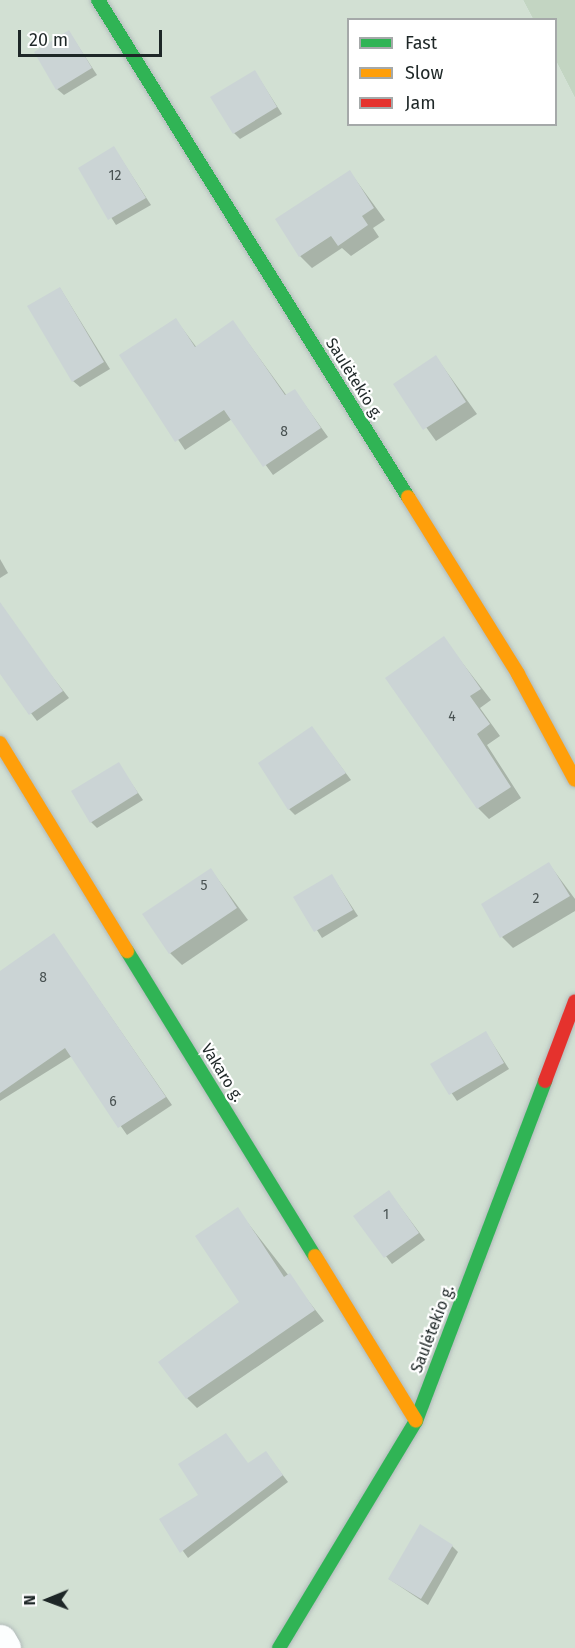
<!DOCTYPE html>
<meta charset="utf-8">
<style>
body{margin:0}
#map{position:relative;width:575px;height:1648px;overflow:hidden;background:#ebf7f7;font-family:"Fira Sans",sans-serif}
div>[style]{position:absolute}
.green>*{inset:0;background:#d2e0d3}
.forest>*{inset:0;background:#c3d5c2}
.shadow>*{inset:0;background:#0003}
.building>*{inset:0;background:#cbd4d5}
.roads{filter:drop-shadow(0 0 2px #b1baba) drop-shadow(0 0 2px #b1baba)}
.street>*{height:33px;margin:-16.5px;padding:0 16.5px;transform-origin:16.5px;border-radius:16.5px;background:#fcfefe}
.fast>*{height:14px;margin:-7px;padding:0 7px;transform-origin:7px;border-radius:7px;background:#30b455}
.slow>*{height:14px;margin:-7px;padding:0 7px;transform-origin:7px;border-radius:7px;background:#ff9f0a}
.jam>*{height:14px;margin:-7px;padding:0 7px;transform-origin:7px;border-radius:7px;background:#e5322d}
span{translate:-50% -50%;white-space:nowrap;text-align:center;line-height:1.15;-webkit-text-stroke:4.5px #fff;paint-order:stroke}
.number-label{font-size:14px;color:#495252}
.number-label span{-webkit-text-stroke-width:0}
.street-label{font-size:16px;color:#1e2727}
.legend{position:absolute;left:347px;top:18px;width:210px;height:108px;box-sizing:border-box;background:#fff;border:2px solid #a5a9a9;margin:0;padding:8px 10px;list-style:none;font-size:18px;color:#1e2727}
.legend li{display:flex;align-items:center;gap:12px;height:30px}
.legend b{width:30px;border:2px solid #a5a9a9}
.north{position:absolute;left:18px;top:1570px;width:60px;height:60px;-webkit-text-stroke:4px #fff;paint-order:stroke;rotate:269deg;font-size:16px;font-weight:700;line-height:24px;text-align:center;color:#1e2727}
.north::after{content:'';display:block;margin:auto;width:21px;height:27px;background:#1e2727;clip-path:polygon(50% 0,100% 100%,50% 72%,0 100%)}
.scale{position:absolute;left:18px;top:30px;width:144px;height:27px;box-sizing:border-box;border:3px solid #1e2727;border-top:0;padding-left:8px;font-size:18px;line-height:21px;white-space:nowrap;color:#1e2727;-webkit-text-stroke:4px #fff;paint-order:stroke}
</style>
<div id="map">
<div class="green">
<div style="clip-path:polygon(0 0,523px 0,533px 19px,348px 20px,348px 124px,556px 124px,556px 61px,575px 98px,575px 1648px,0 1648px)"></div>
</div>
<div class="forest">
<div style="clip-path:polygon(523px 0,575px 0,575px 98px,556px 61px,556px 20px,533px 19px)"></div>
</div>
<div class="shadow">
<div style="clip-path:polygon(69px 32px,97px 75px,64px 95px,57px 89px)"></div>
<div style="clip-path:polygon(255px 72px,282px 114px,240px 139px,234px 133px)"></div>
<div style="clip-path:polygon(114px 148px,151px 205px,116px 225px,80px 169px)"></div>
<div style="clip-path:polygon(350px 172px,385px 220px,373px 228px,379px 237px,351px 256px,342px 248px,312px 268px,300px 256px)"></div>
<div style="clip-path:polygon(60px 288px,110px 369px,80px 387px,73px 381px)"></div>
<div style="clip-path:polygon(176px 320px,197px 348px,233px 322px,287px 396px,295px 391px,328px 437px,273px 475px,232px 419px,185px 450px,122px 355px)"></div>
<div style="clip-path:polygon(436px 357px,477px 414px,436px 441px,395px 384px)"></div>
<div style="clip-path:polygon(0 559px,8px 573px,0 578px)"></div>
<div style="clip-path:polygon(443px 638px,491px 700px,480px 708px,500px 736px,487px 745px,521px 798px,489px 819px,478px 808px)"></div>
<div style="clip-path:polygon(40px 661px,69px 698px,37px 721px,8px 683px)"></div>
<div style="clip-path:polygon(312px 728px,351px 780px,295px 815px,289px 809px)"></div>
<div style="clip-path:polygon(118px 764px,143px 800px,97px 828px,91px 822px)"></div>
<div style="clip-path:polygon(549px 864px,575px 899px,575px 911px,513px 948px,502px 937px)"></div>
<div style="clip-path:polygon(211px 870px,248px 920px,182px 965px,170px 953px)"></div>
<div style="clip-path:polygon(332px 876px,358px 916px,322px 938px,296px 897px)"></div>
<div style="clip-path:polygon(54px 935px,172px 1105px,127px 1135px,72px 1056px,0 1101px,0 973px)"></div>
<div style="clip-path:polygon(486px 1033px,509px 1069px,457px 1101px,432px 1064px)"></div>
<div style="clip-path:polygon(389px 1192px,425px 1240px,392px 1264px,355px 1216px)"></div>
<div style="clip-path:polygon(237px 1209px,324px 1321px,197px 1408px,187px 1398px,241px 1303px)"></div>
<div style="clip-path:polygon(266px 1453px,288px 1482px,188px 1558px,161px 1520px)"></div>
<div style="clip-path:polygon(452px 1546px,458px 1552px,428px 1605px,389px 1579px)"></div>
</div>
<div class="building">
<div style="clip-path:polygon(69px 30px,92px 68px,56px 90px,34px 52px)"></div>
<div style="clip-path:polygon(255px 70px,277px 107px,233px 134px,210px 97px)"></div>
<div style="clip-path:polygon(114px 146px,146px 198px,108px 220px,78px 168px)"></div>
<div style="clip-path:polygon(350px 170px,374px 208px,362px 216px,368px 225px,338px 246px,331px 236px,299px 257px,275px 219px)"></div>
<div style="clip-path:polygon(60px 287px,104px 362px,72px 382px,27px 306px)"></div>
<div style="clip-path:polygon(176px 318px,195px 347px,233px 320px,285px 395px,295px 389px,321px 428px,263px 467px,224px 410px,175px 442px,119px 355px)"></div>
<div style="clip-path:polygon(436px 355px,466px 402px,423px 430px,393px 384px)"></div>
<div style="clip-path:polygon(0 602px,63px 691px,29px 715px,0 674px)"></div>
<div style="clip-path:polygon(444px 636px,481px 689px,470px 696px,490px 724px,477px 734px,511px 787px,477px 809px,385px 678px)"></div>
<div style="clip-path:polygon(312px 726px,346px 773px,288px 810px,258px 763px)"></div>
<div style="clip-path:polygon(119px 762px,138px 793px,90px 823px,71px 791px)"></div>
<div style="clip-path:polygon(549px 862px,570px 896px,500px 938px,481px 904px)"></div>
<div style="clip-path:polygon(211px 868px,237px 908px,169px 954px,142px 914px)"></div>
<div style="clip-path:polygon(332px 874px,353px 910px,314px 932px,293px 897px)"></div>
<div style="clip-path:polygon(54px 933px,166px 1097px,118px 1128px,65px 1048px,0 1093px,0 971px)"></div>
<div style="clip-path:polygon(486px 1031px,504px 1063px,449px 1095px,430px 1064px)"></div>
<div style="clip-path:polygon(389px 1190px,419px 1233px,384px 1258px,353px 1216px)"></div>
<div style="clip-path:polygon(238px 1207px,284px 1277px,290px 1273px,315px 1310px,186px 1399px,158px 1362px,239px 1302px,195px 1236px)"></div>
<div style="clip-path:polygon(226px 1433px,248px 1463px,266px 1451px,283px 1475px,180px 1553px,159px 1519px,198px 1495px,178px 1464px)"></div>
<div style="clip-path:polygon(420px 1524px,453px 1545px,421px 1599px,388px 1579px)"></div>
</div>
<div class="roads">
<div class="street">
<div style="left:0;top:1641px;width:8px;rotate:60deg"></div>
</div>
<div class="fast">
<div style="left:98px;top:0;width:586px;rotate:58.05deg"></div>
<div style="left:127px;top:951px;width:358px;rotate:58.4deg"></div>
<div style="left:279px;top:1648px;width:265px;rotate:-58.9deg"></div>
<div style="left:416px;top:1421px;width:364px;rotate:-69.2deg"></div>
</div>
<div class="slow">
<div style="left:408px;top:497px;width:208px;rotate:58.1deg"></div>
<div style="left:518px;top:674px;width:120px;rotate:61.7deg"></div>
<div style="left:0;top:743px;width:244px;rotate:58.6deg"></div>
<div style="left:315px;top:1256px;width:193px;rotate:58.5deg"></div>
</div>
<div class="jam">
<div style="left:545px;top:1081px;width:85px;rotate:-69.4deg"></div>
</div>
</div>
<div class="number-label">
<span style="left:115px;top:176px">12</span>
<span style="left:284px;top:432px">8</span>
<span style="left:452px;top:717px">4</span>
<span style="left:204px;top:886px">5</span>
<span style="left:536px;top:899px">2</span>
<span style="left:43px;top:978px">8</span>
<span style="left:113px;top:1102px">6</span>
<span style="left:386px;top:1215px">1</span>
</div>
<div class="street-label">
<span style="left:354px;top:379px;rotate:58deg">Saulėtekio g.</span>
<span style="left:222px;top:1073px;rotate:58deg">Vakaro g.</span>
<span style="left:433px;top:1329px;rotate:-69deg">Saulėtekio g.</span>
</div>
<ul class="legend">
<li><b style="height:8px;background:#30b455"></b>Fast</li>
<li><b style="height:8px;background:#ff9f0a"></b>Slow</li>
<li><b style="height:8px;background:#e5322d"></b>Jam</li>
</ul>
<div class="north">N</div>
<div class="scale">20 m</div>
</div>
